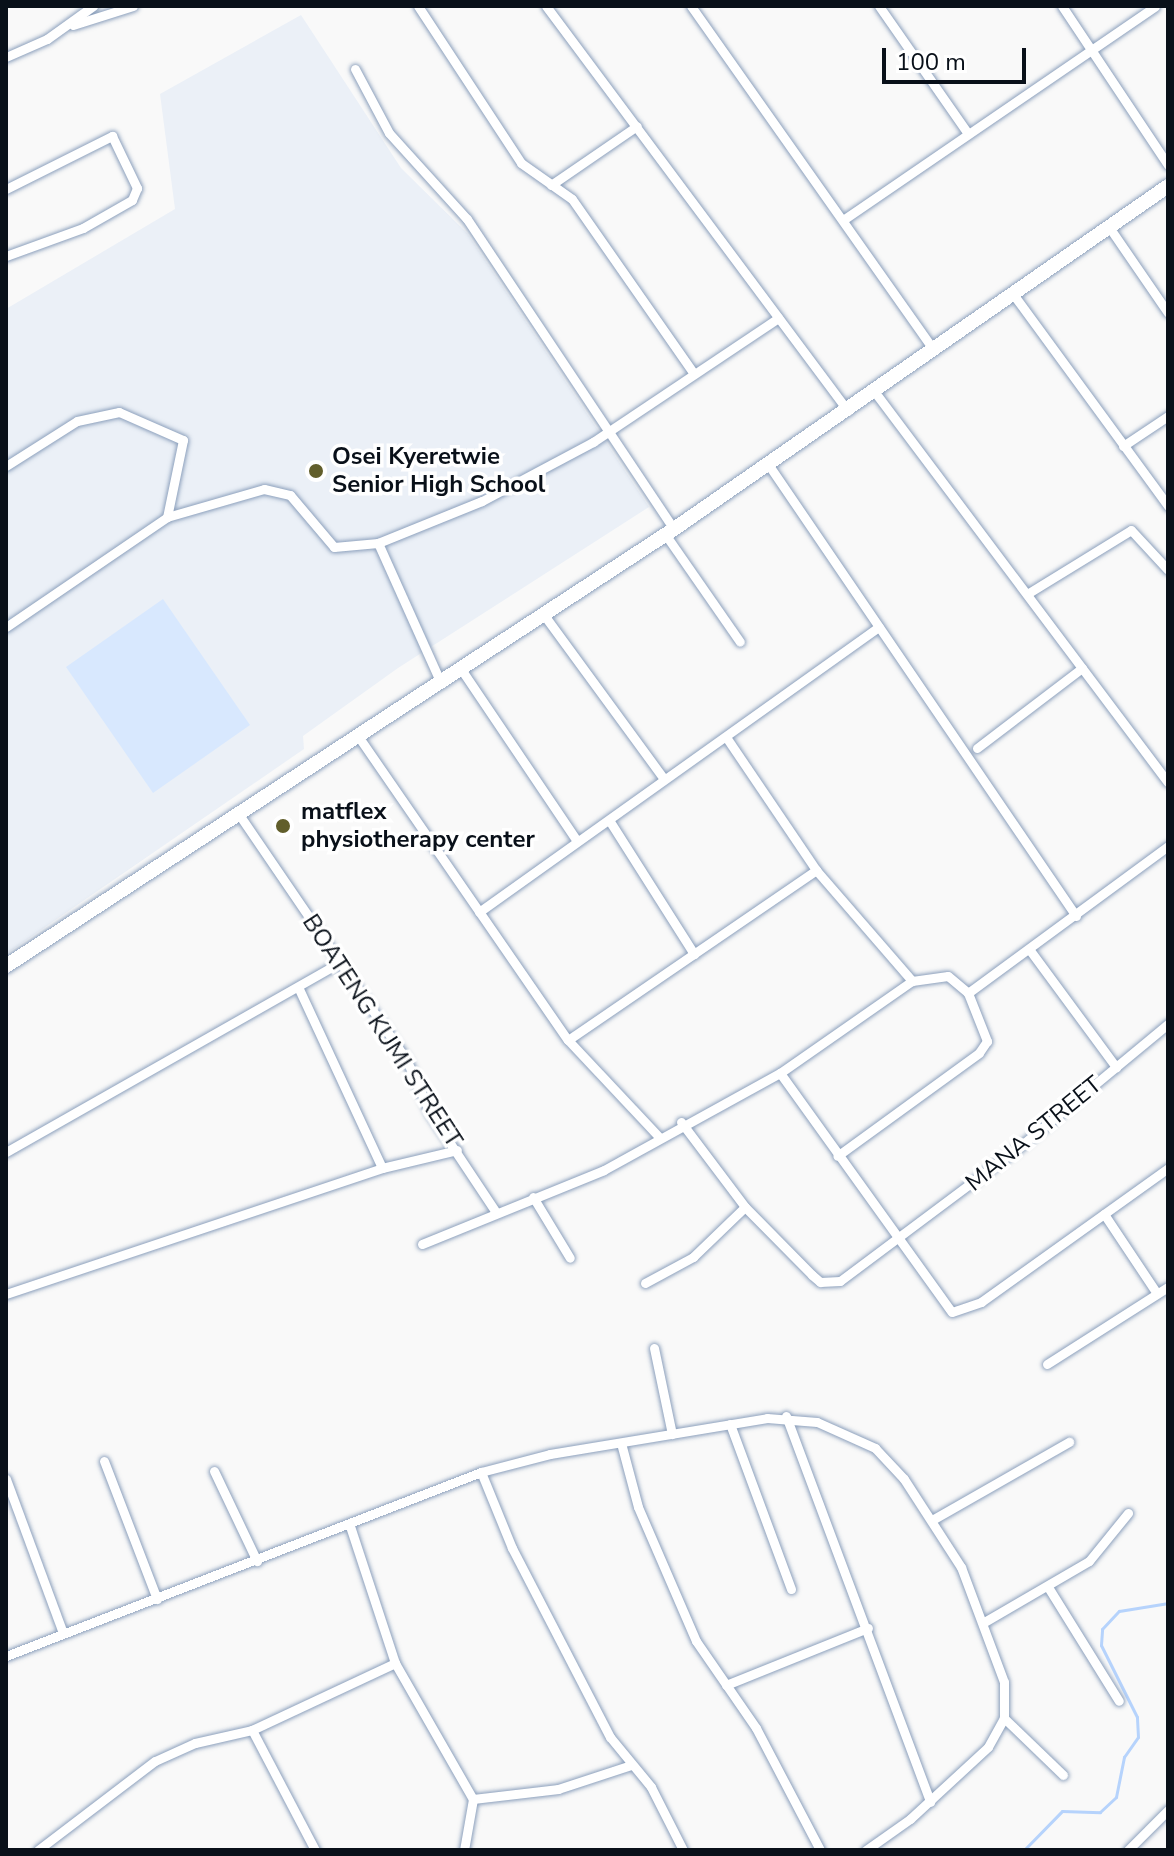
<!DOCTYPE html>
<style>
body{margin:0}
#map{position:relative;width:1174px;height:1856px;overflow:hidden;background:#f9f9f9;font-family:"Nunito Sans",sans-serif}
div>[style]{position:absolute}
.built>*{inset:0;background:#ebf0f7}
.green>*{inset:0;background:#d8e8fe}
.stream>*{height:3px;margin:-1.5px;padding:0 1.5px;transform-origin:1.5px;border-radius:1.5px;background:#b6d3fc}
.roads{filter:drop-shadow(0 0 2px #8ca0bc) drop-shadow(0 0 2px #8ca0bc)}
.street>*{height:9px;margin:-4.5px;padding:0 4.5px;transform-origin:4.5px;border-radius:4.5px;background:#fff}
.secondary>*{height:14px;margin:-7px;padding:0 7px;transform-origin:7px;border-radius:7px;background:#fff}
.dots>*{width:22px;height:22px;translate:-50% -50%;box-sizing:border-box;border:4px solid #fff;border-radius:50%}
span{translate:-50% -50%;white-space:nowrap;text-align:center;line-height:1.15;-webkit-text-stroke:7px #fff;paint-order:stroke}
.poi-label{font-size:24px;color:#091019;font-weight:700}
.left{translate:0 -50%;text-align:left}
.street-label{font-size:24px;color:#091019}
.frame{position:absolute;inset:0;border:8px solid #091019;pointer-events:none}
.scale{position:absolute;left:882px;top:48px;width:144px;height:36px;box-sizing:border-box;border:4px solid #091019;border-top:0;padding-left:10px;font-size:24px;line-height:28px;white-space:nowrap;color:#091019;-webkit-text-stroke:6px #fff;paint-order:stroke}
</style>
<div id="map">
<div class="built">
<div style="clip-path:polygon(301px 15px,401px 168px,467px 233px,649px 507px,398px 668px,303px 736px,304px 749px,6px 954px,6px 309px,175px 209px,160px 94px)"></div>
</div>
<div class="green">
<div style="clip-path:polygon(163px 599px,250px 725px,153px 793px,66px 667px)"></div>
</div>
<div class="stream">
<div style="left:1024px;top:1850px;width:54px;rotate:-45.7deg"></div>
<div style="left:1062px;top:1811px;width:38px;rotate:2deg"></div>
<div style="left:1100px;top:1812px;width:22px;rotate:-43deg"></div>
<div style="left:1116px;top:1797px;width:41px;rotate:-78.7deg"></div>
<div style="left:1124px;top:1757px;width:24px;rotate:-55deg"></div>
<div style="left:1138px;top:1737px;width:20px;rotate:-93deg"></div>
<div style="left:1137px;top:1717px;width:80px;rotate:-116.6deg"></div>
<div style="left:1101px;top:1645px;width:16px;rotate:-86deg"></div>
<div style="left:1102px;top:1629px;width:25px;rotate:-47deg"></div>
<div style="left:1119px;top:1611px;width:50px;rotate:-9.3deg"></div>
</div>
<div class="roads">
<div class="street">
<div style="left:418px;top:6px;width:188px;rotate:56.7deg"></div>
<div style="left:521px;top:163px;width:62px;rotate:35.2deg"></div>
<div style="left:572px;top:199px;width:213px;rotate:55.1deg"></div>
<div style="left:546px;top:6px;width:505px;rotate:53.29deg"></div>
<div style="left:691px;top:6px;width:420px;rotate:54.8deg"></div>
<div style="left:879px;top:6px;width:154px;rotate:55.1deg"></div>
<div style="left:1062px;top:6px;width:191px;rotate:56.3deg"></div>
<div style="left:73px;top:25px;width:63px;rotate:-17.6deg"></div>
<div style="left:6px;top:57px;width:45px;rotate:-23.7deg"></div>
<div style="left:47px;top:39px;width:57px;rotate:-35.7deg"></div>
<div style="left:355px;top:69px;width:72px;rotate:62deg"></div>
<div style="left:389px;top:133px;width:116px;rotate:47.8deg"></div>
<div style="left:467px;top:219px;width:373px;rotate:56.3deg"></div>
<div style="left:551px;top:185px;width:104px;rotate:-34.5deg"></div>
<div style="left:6px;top:189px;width:119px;rotate:-26.6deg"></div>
<div style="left:112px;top:136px;width:58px;rotate:64.3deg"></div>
<div style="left:137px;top:188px;width:13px;rotate:113deg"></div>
<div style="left:132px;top:200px;width:56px;rotate:150.3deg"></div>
<div style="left:83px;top:228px;width:82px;rotate:160deg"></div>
<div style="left:843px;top:220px;width:378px;rotate:-34.4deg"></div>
<div style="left:1109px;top:227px;width:104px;rotate:55.5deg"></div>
<div style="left:1013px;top:294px;width:263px;rotate:53.8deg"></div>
<div style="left:874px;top:391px;width:489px;rotate:53.1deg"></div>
<div style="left:1123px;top:446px;width:54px;rotate:-33.7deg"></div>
<div style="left:768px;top:464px;width:547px;rotate:55.73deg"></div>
<div style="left:6px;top:466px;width:84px;rotate:-32.4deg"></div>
<div style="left:77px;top:421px;width:43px;rotate:-12.1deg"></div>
<div style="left:119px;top:412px;width:70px;rotate:23.6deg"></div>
<div style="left:183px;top:440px;width:79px;rotate:101.7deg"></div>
<div style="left:665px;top:534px;width:131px;rotate:55.2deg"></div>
<div style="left:378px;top:543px;width:154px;rotate:65.8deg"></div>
<div style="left:1027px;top:594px;width:122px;rotate:-31.6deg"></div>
<div style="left:1131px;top:530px;width:54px;rotate:47.2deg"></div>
<div style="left:544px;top:615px;width:203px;rotate:53.8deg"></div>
<div style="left:6px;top:627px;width:195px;rotate:-34.3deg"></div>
<div style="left:167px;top:517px;width:101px;rotate:-16.1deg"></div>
<div style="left:264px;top:489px;width:27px;rotate:13deg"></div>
<div style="left:290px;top:495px;width:68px;rotate:49.8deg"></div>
<div style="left:334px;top:547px;width:44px;rotate:-5.2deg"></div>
<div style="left:378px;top:543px;width:112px;rotate:-22deg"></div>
<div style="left:482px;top:501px;width:126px;rotate:-28deg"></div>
<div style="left:593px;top:442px;width:223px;rotate:-33.8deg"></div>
<div style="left:461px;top:669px;width:207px;rotate:56deg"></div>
<div style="left:358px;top:736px;width:369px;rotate:55.4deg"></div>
<div style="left:568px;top:1040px;width:132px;rotate:46.8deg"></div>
<div style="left:726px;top:737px;width:161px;rotate:55.9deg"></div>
<div style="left:816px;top:870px;width:147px;rotate:49.1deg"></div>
<div style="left:977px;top:748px;width:132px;rotate:-37.3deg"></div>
<div style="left:238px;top:813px;width:300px;rotate:55.7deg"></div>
<div style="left:407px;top:1061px;width:57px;rotate:66.1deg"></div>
<div style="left:430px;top:1113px;width:118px;rotate:56.4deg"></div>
<div style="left:609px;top:820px;width:159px;rotate:57.6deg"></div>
<div style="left:479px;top:912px;width:491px;rotate:-35.5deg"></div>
<div style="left:1029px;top:949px;width:147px;rotate:53.6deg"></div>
<div style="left:299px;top:989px;width:197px;rotate:65.1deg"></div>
<div style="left:968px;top:993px;width:248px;rotate:-36.3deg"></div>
<div style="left:568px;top:1040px;width:301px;rotate:-34.4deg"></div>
<div style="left:780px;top:1073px;width:294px;rotate:54.3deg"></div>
<div style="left:952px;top:1312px;width:31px;rotate:-19deg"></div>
<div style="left:981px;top:1302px;width:230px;rotate:-35.6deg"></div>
<div style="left:681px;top:1122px;width:106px;rotate:53deg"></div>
<div style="left:745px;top:1207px;width:95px;rotate:45.4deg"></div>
<div style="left:812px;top:1275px;width:11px;rotate:41deg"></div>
<div style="left:820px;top:1282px;width:20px;rotate:-3deg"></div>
<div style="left:840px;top:1281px;width:222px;rotate:-36.8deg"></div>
<div style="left:1018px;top:1148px;width:195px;rotate:-39.6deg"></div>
<div style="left:6px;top:1152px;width:384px;rotate:-29.6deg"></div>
<div style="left:533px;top:1197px;width:71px;rotate:58.8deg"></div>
<div style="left:1104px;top:1214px;width:94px;rotate:56.3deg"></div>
<div style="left:422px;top:1244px;width:196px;rotate:-22.1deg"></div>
<div style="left:604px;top:1170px;width:201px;rotate:-28.9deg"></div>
<div style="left:780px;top:1073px;width:161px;rotate:-34.9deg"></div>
<div style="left:912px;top:981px;width:36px;rotate:-8deg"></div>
<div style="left:948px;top:976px;width:26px;rotate:40deg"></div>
<div style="left:968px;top:993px;width:52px;rotate:68.4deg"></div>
<div style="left:987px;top:1041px;width:14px;rotate:124deg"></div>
<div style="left:979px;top:1053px;width:175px;rotate:144deg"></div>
<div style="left:645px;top:1283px;width:55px;rotate:-28.4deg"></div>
<div style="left:693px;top:1257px;width:72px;rotate:-43.9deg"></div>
<div style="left:6px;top:1294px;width:397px;rotate:-18.5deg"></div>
<div style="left:382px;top:1168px;width:77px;rotate:-13.5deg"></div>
<div style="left:654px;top:1348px;width:88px;rotate:78.2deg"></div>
<div style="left:1047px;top:1364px;width:143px;rotate:-32.5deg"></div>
<div style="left:786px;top:1416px;width:412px;rotate:69.5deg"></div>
<div style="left:730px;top:1424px;width:176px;rotate:69.7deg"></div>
<div style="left:621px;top:1443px;width:66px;rotate:75.1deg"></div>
<div style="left:638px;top:1507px;width:146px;rotate:66.6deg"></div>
<div style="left:696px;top:1641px;width:106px;rotate:55.4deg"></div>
<div style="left:756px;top:1728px;width:138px;rotate:62.3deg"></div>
<div style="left:104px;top:1461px;width:148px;rotate:69deg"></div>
<div style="left:214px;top:1471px;width:100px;rotate:64.5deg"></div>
<div style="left:481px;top:1472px;width:82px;rotate:67.8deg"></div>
<div style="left:512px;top:1548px;width:213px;rotate:62.6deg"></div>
<div style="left:610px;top:1737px;width:65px;rotate:50.6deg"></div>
<div style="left:651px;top:1787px;width:71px;rotate:63.1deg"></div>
<div style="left:6px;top:1479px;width:164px;rotate:69.7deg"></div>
<div style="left:932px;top:1520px;width:158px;rotate:-29.7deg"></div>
<div style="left:350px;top:1526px;width:144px;rotate:71.8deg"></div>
<div style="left:395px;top:1663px;width:157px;rotate:60.2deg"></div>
<div style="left:473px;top:1799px;width:52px;rotate:100deg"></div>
<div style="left:1048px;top:1587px;width:134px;rotate:58.1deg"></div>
<div style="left:986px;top:1621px;width:119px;rotate:-30.2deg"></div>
<div style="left:1089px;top:1561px;width:62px;rotate:-50.9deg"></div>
<div style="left:6px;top:1656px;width:509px;rotate:-21.17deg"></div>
<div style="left:481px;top:1472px;width:71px;rotate:-14.6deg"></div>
<div style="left:550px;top:1454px;width:220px;rotate:-9.4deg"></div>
<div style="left:767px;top:1418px;width:50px;rotate:4.6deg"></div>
<div style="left:817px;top:1422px;width:64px;rotate:24.1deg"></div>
<div style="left:875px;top:1448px;width:42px;rotate:46.9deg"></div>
<div style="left:904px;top:1479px;width:105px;rotate:57.1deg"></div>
<div style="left:961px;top:1567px;width:123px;rotate:69.5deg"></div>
<div style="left:1004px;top:1682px;width:36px;rotate:90deg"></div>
<div style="left:1004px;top:1718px;width:33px;rotate:119deg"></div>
<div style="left:988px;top:1747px;width:106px;rotate:137.3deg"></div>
<div style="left:910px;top:1819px;width:54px;rotate:144.8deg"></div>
<div style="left:726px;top:1685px;width:153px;rotate:-21.9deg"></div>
<div style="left:1004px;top:1718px;width:82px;rotate:44deg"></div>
<div style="left:252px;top:1730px;width:136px;rotate:62.3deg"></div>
<div style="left:473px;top:1799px;width:86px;rotate:-6.7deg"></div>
<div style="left:558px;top:1789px;width:77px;rotate:-18.2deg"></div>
<div style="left:38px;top:1850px;width:147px;rotate:-37.3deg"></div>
<div style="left:155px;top:1761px;width:44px;rotate:-24.2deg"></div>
<div style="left:195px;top:1743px;width:58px;rotate:-12.8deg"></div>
<div style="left:252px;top:1730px;width:158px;rotate:-25.1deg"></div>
<div style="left:1128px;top:1850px;width:57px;rotate:-45deg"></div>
</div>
<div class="secondary">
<div style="left:6px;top:966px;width:798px;rotate:-33.19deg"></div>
<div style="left:674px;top:529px;width:601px;rotate:-34.77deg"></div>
</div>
</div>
<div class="dots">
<div style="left:316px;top:471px;background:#615e2b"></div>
<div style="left:283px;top:826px;background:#615e2b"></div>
</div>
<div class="poi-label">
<span class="left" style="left:332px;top:471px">Osei Kyeretwie<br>Senior High School</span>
<span class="left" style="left:301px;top:826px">matflex<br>physiotherapy center</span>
</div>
<div class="street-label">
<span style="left:382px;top:1031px;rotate:57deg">BOATENG KUMI STREET</span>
<span style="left:1034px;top:1134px;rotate:-39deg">MANA STREET</span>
</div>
<div class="frame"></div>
<div class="scale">100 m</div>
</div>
